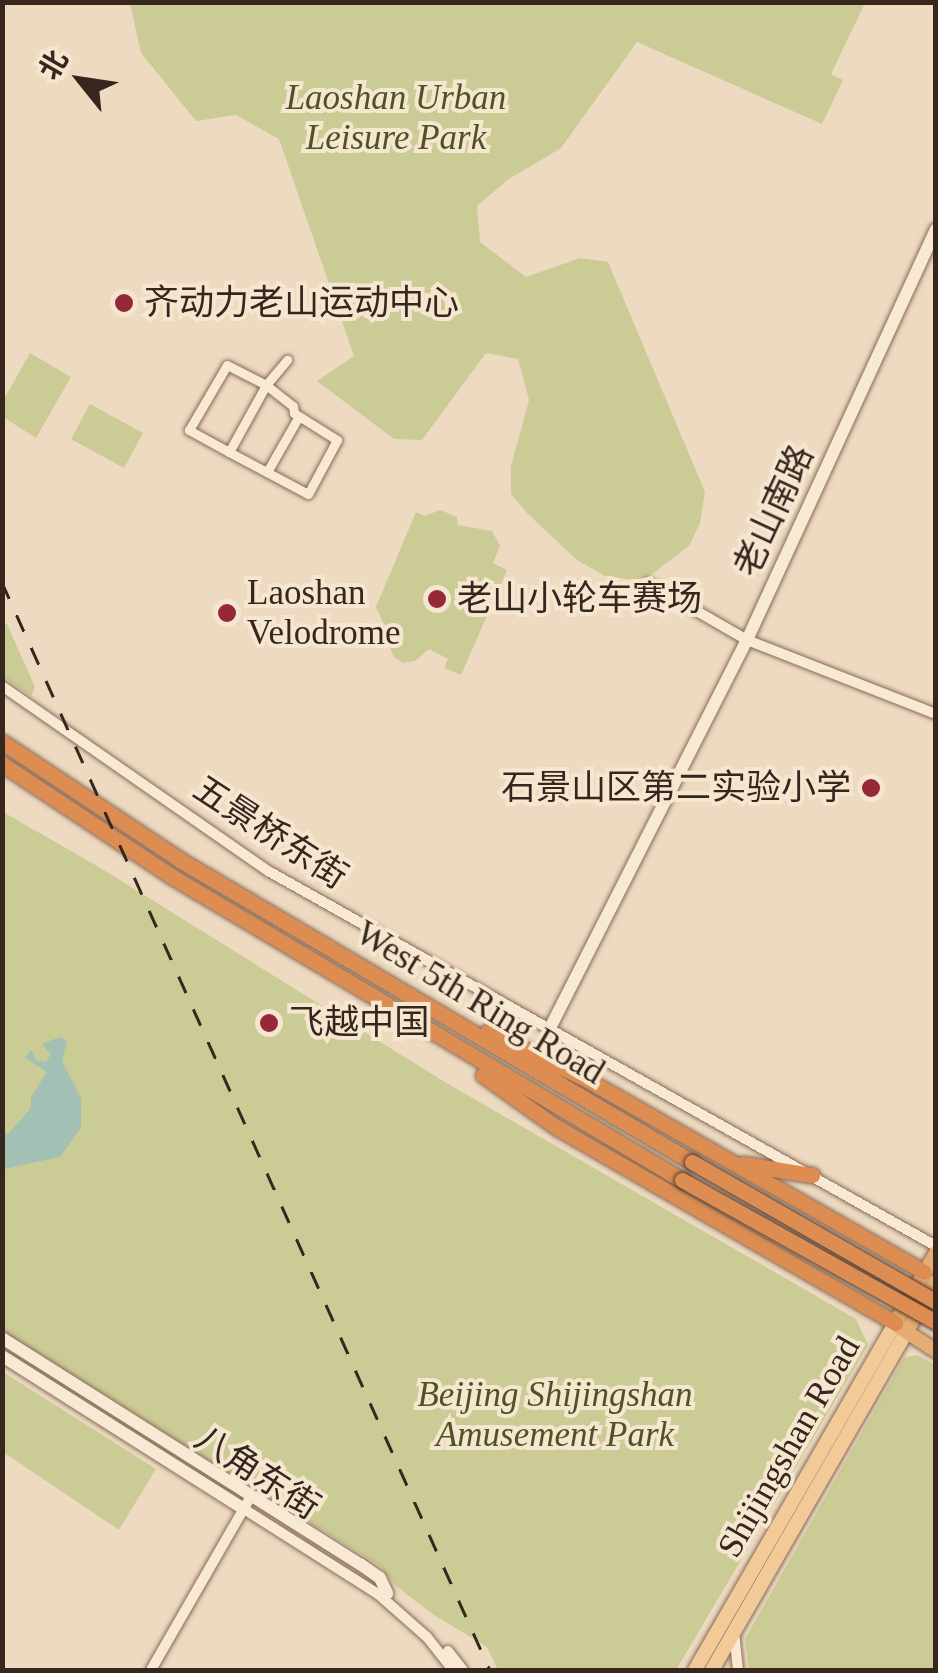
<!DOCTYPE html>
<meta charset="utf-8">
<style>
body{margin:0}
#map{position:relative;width:938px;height:1673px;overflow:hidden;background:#eddac1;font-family:"Times New Roman","Noto Sans SC",serif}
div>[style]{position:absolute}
.green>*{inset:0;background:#cbcb95}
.water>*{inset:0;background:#a3c0b4}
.roads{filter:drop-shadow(0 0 2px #876b58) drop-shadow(0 0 2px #876b58)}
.minor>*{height:9px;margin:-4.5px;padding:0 4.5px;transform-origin:4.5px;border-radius:4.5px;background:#f8e9d4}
.tertiary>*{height:10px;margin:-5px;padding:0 5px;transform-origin:5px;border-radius:5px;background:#f8e9d4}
.secondary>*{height:12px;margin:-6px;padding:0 6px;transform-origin:6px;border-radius:6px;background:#f8e9d4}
.primary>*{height:14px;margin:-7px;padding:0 7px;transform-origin:7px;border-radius:7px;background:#f1ca98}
.trunk>*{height:14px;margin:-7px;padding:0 7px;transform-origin:7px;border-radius:7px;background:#e7ac74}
.motorway>*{height:15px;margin:-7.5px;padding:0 7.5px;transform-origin:7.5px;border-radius:7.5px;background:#dd8d51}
.rail>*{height:2.5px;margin-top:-1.25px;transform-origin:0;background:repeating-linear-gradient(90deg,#36261d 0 18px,transparent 0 36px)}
.bridges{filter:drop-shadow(0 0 2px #543a2d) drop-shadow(0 0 2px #543a2d)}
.motorway-bridge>*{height:15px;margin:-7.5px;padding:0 7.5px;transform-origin:7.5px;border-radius:7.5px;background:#dd8d51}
.dots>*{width:28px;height:28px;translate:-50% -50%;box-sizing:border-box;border:5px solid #f5e6d0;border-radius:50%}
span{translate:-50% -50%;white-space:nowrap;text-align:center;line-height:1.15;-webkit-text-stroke:8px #f5e6d0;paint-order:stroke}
.park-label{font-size:35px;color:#4d5323;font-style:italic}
.poi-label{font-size:35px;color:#36261d}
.left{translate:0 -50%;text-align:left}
.right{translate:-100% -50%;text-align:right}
.street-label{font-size:35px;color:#36261d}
.frame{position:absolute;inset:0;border:5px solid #36261d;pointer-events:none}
.north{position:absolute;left:30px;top:30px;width:100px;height:100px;-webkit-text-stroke:8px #f5e6d0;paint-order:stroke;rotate:300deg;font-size:28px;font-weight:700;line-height:40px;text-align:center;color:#36261d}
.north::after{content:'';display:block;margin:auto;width:35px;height:45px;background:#36261d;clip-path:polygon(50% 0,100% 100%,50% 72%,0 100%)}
</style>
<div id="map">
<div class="green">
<div style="clip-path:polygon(130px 3px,865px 3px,831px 74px,843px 80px,822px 124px,637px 42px,561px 148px,507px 180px,477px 206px,480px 242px,526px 277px,580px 258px,608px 262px,705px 492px,700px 523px,689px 546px,643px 581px,605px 576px,577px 560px,528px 514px,511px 494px,511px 466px,529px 400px,518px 359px,486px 353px,422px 440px,394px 439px,317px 381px,354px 356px,279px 139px,236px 115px,196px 121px,141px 53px)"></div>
<div style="clip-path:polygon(30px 353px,71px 377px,36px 438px,3px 417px,3px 401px)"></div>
<div style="clip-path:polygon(90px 404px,143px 433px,124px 468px,71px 439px)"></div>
<div style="clip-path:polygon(440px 510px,457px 517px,458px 525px,492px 531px,500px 546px,493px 563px,507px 570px,461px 675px,444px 668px,448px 659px,429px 649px,415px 661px,403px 663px,394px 657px,390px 648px,394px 629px,384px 624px,376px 607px,416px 512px,425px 516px)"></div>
<div style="clip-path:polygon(7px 624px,35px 687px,31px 696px,3px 677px,3px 625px)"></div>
<div style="clip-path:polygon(3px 812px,99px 867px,448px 1084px,856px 1319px,868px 1345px,676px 1670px,498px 1670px,487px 1647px,434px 1615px,396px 1586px,380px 1566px,3px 1333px)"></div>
<div style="clip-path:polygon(917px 1355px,935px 1365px,935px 1670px,749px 1670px,745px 1639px,904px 1358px)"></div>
<div style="clip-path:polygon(3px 1372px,156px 1469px,119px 1530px,3px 1452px)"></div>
</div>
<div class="water">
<div style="clip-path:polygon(60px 1037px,67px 1041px,62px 1061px,81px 1098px,81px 1128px,60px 1157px,3px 1169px,3px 1131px,8px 1134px,31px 1108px,31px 1097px,47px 1072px,25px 1058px,31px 1050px,37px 1061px,46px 1062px,51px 1054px,42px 1044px)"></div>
</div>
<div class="roads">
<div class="minor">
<div style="left:229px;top:452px;width:77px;rotate:-61.1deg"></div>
<div style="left:266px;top:385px;width:34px;rotate:38deg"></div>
<div style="left:293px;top:406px;width:7px;rotate:82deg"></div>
<div style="left:294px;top:413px;width:51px;rotate:32.1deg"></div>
<div style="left:337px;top:440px;width:61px;rotate:118.2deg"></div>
<div style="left:308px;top:494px;width:89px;rotate:-152deg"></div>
<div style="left:229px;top:452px;width:46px;rotate:-151.2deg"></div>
<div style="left:189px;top:430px;width:75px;rotate:-59.7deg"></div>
<div style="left:227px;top:365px;width:44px;rotate:27.1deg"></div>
<div style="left:266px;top:385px;width:33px;rotate:-50deg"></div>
<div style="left:267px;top:472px;width:64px;rotate:-60.3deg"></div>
</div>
<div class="tertiary">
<div style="left:648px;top:583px;width:114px;rotate:29.9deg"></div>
<div style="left:747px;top:640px;width:203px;rotate:21.4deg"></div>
<div style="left:2px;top:686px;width:326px;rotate:34.8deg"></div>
<div style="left:270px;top:872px;width:764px;rotate:29.32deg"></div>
<div style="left:244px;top:1509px;width:159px;rotate:32.4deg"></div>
<div style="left:378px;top:1594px;width:65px;rotate:41.3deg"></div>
<div style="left:427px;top:1637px;width:42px;rotate:51.8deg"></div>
<div style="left:734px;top:1632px;width:38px;rotate:84deg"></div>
<div style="left:448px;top:1651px;width:24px;rotate:52deg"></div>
<div style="left:151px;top:1670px;width:201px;rotate:-60.1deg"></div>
</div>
<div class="secondary">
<div style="left:550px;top:1028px;width:435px;rotate:-63.1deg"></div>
<div style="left:747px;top:640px;width:452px;rotate:-65.3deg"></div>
<div style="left:2px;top:1338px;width:423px;rotate:32.3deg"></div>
<div style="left:360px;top:1564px;width:24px;rotate:35deg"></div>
<div style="left:380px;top:1578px;width:17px;rotate:65deg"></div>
<div style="left:2px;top:1356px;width:286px;rotate:32.3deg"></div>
</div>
<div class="primary">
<div style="left:695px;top:1670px;width:401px;rotate:-60deg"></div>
<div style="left:712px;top:1670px;width:396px;rotate:-60.1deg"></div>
</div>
<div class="trunk">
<div style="left:895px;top:1323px;width:81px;rotate:-59.6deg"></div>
<div style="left:899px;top:1327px;width:44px;rotate:33deg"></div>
<div style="left:909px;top:1327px;width:53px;rotate:-59.6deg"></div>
</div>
<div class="motorway">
<div style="left:2px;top:742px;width:214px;rotate:33.5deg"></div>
<div style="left:180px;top:860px;width:594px;rotate:30.53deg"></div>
<div style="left:2px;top:764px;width:203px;rotate:33.5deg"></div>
<div style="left:171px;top:876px;width:595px;rotate:30.75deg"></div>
<div style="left:487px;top:1032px;width:107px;rotate:25.4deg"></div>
<div style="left:584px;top:1078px;width:391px;rotate:29.7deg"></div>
<div style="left:483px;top:1075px;width:90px;rotate:35.5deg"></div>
<div style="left:556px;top:1127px;width:392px;rotate:30deg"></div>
<div style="left:743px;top:1164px;width:70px;rotate:9.1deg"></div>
</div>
</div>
<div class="rail">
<div style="left:2px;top:582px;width:1192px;rotate:65.84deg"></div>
</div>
<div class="bridges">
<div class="motorway-bridge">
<div style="left:692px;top:1162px;width:281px;rotate:29.8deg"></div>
<div style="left:682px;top:1180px;width:291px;rotate:29.2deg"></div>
</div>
</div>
<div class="dots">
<div style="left:124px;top:303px;background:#952938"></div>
<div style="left:437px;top:599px;background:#952938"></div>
<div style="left:227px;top:613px;background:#952938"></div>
<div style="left:871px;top:788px;background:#952938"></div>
<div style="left:269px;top:1023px;background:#952938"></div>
</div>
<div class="park-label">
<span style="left:396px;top:118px">Laoshan Urban<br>Leisure Park</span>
<span style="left:555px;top:1415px">Beijing Shijingshan<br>Amusement Park</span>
</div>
<div class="poi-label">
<span class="left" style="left:144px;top:303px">齐动力老山运动中心</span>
<span class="left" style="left:247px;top:613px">Laoshan<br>Velodrome</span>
<span class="left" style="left:457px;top:599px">老山小轮车赛场</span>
<span class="right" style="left:851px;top:788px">石景山区第二实验小学</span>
<span class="left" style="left:289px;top:1023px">飞越中国</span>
</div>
<div class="street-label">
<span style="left:774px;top:511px;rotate:-65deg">老山南路</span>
<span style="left:270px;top:833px;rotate:33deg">五景桥东街</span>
<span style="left:480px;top:1003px;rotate:31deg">West 5th Ring Road</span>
<span style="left:789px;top:1447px;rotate:-60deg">Shijingshan Road</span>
<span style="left:257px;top:1473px;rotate:33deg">八角东街</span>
</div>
<div class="frame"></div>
<div class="north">北</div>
</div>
